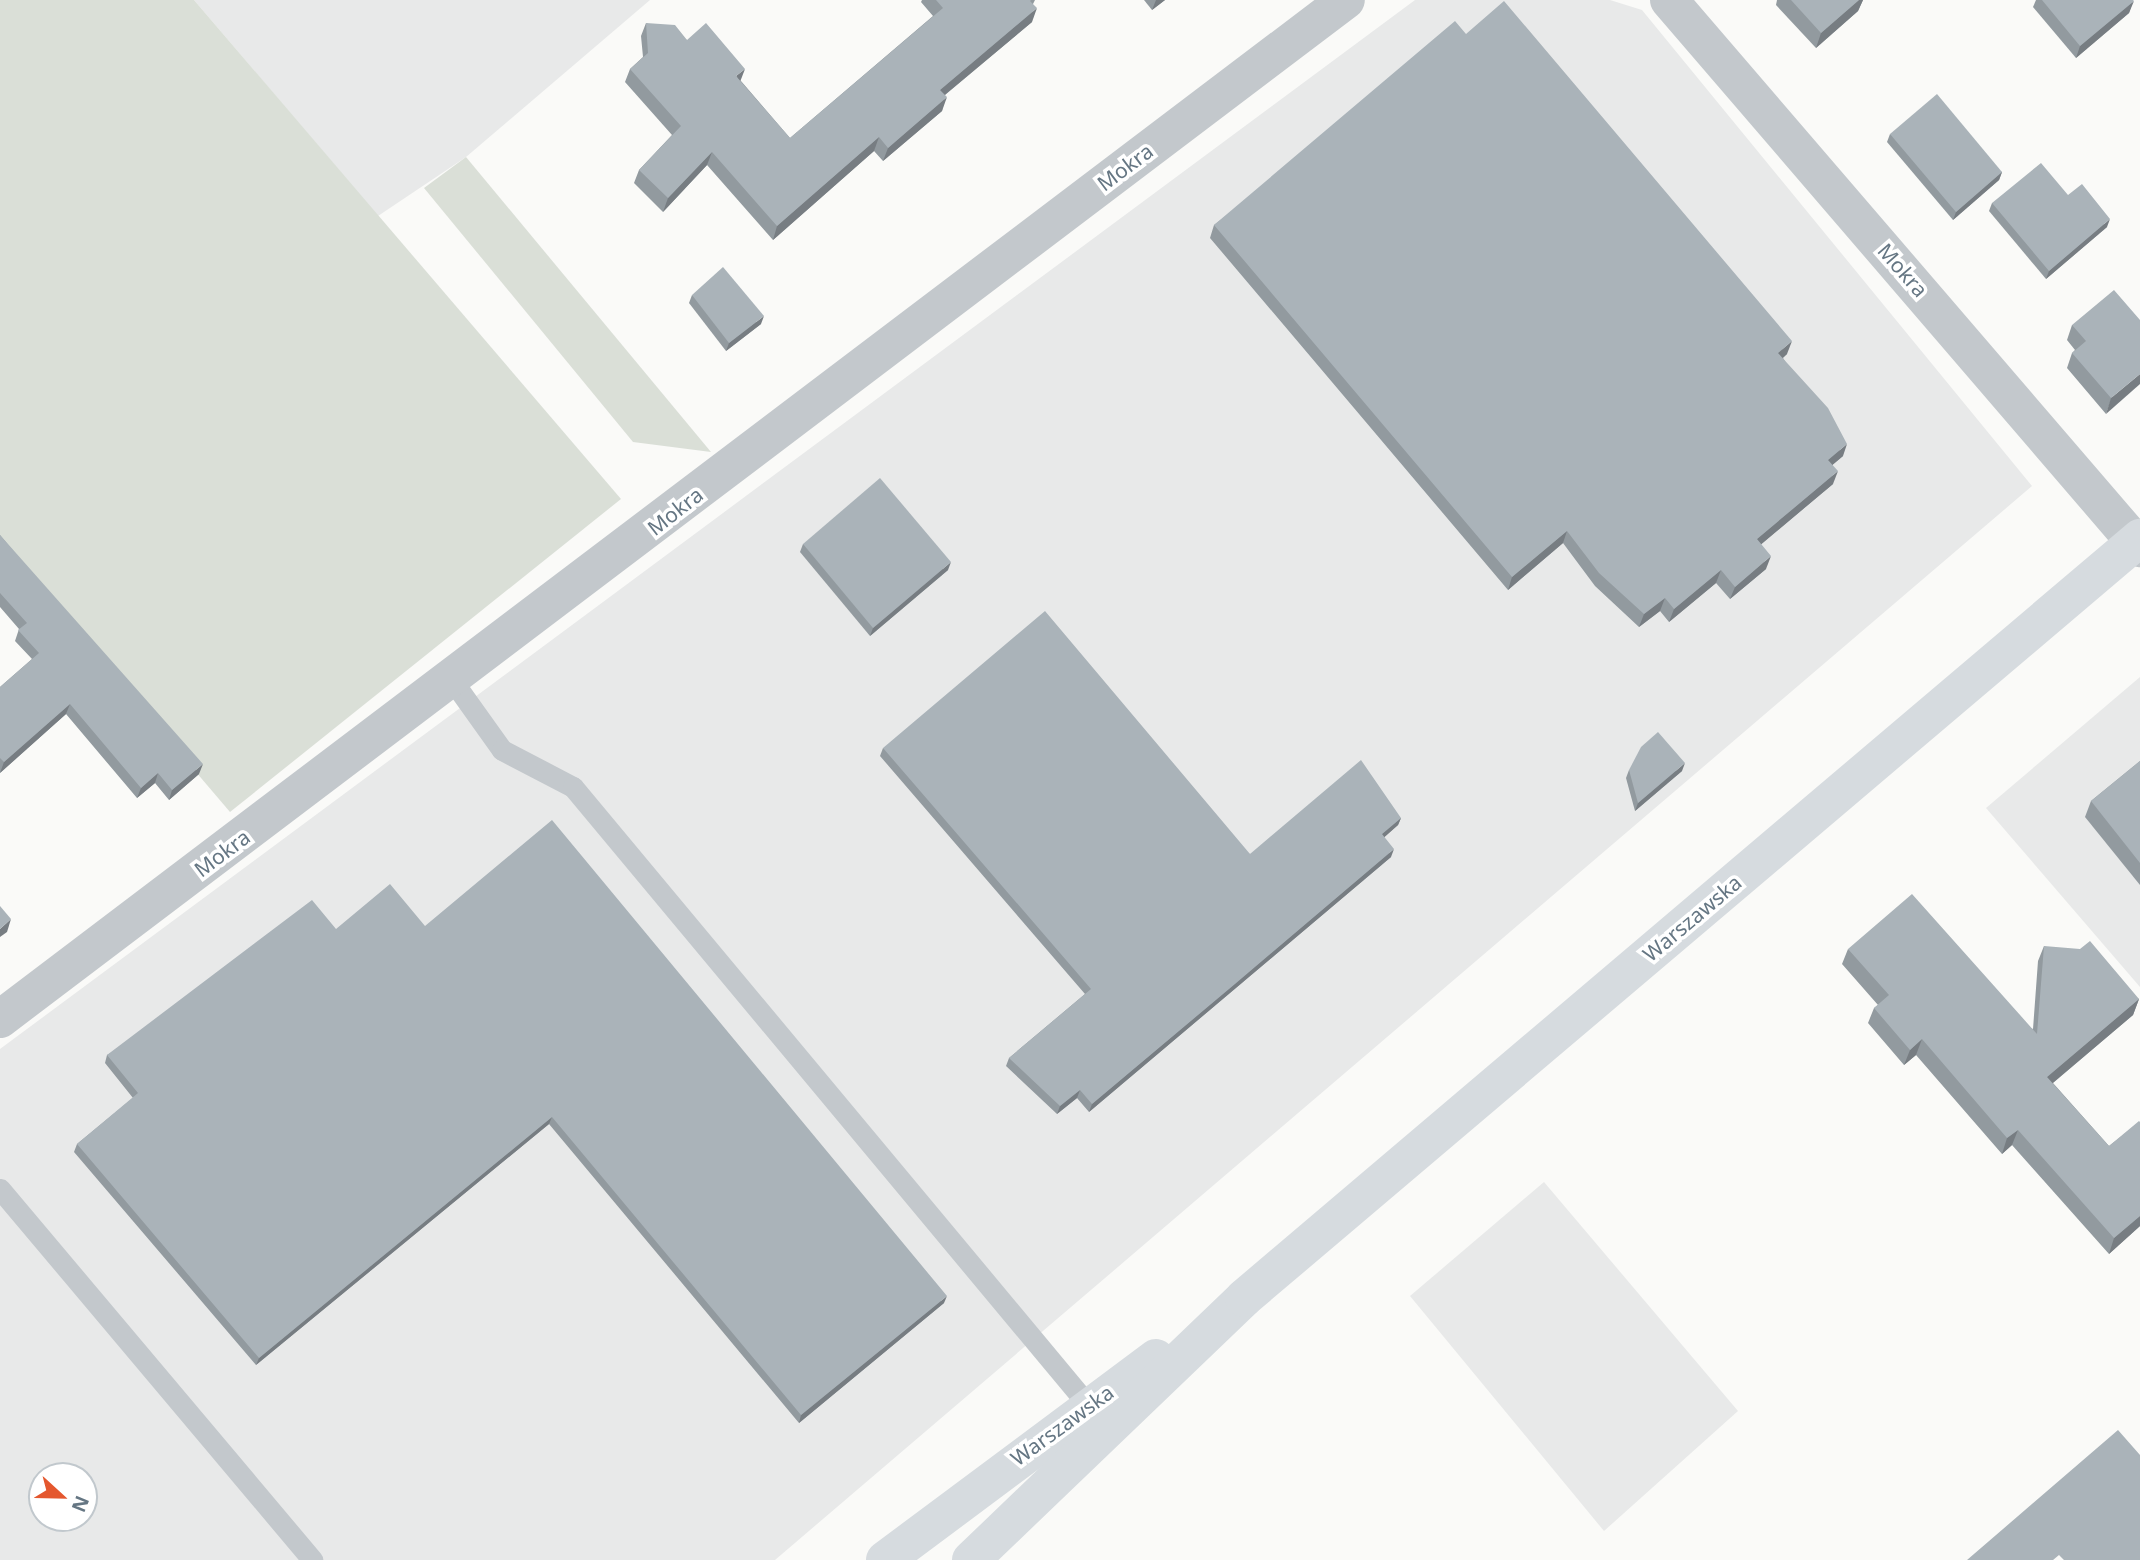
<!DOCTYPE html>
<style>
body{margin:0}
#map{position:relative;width:2140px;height:1560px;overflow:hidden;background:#fafaf8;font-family:"Noto Sans",sans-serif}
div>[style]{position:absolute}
.built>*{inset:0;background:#e8e9e9}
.green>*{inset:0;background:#dadfd7}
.lane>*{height:21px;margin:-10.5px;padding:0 10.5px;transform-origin:10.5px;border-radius:10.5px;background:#c3c8cc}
.street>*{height:38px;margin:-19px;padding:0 19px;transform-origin:19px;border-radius:19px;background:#c3c8cc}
.secondary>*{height:38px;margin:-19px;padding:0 19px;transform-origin:19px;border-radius:19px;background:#d6dbdf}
.wall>*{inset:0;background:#929a9f}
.shaded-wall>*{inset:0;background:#777d82}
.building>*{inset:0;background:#aab3b9}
span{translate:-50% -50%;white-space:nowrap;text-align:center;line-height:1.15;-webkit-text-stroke:7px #fff;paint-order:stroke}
.street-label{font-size:21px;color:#657683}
.north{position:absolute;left:28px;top:1462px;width:70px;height:70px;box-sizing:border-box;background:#fff;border:2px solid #c1c8cd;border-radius:50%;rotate:112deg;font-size:19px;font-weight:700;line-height:28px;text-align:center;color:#657683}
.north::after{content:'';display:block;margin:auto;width:24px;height:32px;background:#e4572e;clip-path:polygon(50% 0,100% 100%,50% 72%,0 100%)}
</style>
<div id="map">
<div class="built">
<div style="clip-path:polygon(194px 0,650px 0,466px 157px,378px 216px)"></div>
<div style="clip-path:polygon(evenodd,1415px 0,1610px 0,1642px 10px,2032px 486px,775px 1560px,0 1560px,0 1049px,1415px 0,42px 1476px,84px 1476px,84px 1518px,42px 1518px,42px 1476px)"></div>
<div style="clip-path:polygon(2140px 677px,2140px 987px,1986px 808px)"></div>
<div style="clip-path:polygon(1544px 1182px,1738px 1411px,1604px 1531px,1410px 1296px)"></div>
</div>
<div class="green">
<div style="clip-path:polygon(0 0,194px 0,621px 499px,230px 812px,0 542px)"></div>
<div style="clip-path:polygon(466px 157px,711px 452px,633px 442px,424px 188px)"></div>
</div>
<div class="lane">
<div style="left:452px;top:680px;width:86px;rotate:54.5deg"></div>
<div style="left:502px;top:750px;width:80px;rotate:27.5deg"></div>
<div style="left:573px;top:787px;width:804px;rotate:50.19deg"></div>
<div style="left:0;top:1189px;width:485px;rotate:49.9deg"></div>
</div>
<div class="street">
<div style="left:1669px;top:0;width:723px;rotate:49.32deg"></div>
<div style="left:0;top:1019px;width:1688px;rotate:-37.13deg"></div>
</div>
<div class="secondary">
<div style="left:885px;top:1560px;width:338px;rotate:-36.7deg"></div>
<div style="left:971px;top:1560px;width:378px;rotate:-43.8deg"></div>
<div style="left:1244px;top:1298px;width:1175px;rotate:-40.31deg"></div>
</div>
<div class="wall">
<div style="clip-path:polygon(922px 0,1035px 0,1033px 4px,1032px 22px,945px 95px,942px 111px,883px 161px,874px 151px,773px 240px,707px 165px,663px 212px,634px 183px,639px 170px,672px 135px,625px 82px,630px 69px,643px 57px,641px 36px,646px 23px,687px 40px,741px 81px,790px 138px,933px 16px,921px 2px)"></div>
<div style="clip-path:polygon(1144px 0,1165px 0,1152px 10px)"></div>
<div style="clip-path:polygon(1777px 0,1863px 0,1858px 11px,1816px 48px,1776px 5px)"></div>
<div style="clip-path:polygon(2036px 0,2133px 0,2129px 13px,2076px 58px,2033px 7px)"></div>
<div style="clip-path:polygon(1466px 34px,1787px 354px,1783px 358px,1843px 456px,1832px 465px,1833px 484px,1761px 544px,1766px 569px,1730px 599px,1716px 583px,1669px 622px,1660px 611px,1639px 627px,1595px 586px,1563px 543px,1508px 590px,1210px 238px,1214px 225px)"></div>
<div style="clip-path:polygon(1890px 134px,2002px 172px,1999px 180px,1953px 220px,1887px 142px)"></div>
<div style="clip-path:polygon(2068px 195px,2107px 227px,2046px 279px,1989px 211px,1992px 203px)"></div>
<div style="clip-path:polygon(692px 295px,761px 324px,726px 351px,689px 303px)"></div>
<div style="clip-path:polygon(2140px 320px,2106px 414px,2067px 368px,2072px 353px,2075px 350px,2067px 340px,2072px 325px)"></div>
<div style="clip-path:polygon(0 535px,199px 774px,169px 800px,155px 783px,137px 798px,66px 714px,0 773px,0 687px,32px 659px,15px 641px,19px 629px,0 607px)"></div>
<div style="clip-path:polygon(803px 544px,948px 570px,870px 636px,800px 552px)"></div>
<div style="clip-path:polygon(883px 748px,1250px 854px,1401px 818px,1398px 825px,1384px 837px,1391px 857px,1089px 1112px,1077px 1098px,1057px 1114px,1006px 1066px,1009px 1058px,1085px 994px,880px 756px)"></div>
<div style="clip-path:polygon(2140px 761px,2140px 885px,2085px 817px,2091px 801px)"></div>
<div style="clip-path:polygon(1629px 770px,1682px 771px,1635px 811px,1626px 778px)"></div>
<div style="clip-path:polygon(425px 926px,944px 1303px,799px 1423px,549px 1124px,256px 1365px,74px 1152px,77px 1144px,133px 1098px,105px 1063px,107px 1055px,336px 929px)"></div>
<div style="clip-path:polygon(2044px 946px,2139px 999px,2133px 1015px,2053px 1083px,2109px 1146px,2140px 1122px,2140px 1226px,2109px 1254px,2012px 1145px,2002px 1154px,1916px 1055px,1904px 1065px,1868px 1023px,1874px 1008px,1878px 1005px,1842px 964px,1848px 949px,2033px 1029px,2038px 961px)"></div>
</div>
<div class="shaded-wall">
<div style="clip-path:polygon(1156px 0,1165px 0,1152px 10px)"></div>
<div style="clip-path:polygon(1859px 0,1863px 0,1858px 11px,1816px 48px,1821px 33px)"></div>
<div style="clip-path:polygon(2134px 1px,2129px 13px,2076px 58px,2080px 46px)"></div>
<div style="clip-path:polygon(1037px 8px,1032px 22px,935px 103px,940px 90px)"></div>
<div style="clip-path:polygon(745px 69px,740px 82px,736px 76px)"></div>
<div style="clip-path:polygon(947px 97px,942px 111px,883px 161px,888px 148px)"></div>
<div style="clip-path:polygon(879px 137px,874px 151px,773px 240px,777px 226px)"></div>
<div style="clip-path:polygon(712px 152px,707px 165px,663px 212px,668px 198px)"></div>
<div style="clip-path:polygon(2002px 172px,1999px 180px,1953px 220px,1956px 212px)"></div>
<div style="clip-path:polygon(2110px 219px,2107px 227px,2046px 279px,2049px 271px)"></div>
<div style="clip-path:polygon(764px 316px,761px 324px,726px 351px,729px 343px)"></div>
<div style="clip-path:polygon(1792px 341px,1787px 354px,1773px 366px,1778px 353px)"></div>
<div style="clip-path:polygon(2140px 374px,2140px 384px,2106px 414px,2111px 398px)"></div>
<div style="clip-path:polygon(1847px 444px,1843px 456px,1823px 473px,1828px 460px)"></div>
<div style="clip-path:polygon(1838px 471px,1833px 484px,1752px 552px,1757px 539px)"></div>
<div style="clip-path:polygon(1567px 531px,1563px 543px,1508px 590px,1512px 577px)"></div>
<div style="clip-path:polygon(1771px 556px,1766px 569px,1730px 599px,1735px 587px)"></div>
<div style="clip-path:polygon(951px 562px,948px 570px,870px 636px,873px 628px)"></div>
<div style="clip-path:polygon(1721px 570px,1716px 583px,1669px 622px,1674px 609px)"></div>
<div style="clip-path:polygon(1665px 598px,1660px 611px,1639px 627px,1644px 614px)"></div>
<div style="clip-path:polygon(70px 704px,66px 714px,0 773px,4px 762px)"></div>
<div style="clip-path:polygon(1685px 763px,1682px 771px,1635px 811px,1638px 803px)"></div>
<div style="clip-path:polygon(203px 764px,199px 774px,169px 800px,172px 790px)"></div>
<div style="clip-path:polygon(158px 773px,155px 783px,137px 798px,141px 788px)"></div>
<div style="clip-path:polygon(1401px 818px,1398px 825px,1379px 842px,1382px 834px)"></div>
<div style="clip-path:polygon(1394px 849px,1391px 857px,1089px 1112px,1092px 1104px)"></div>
<div style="clip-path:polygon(11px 919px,7px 932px,0 937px,0 929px)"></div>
<div style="clip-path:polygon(2139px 999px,2133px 1015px,2042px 1092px,2047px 1077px)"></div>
<div style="clip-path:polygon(1922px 1039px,1916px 1055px,1904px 1065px,1910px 1050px)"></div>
<div style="clip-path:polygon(1080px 1090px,1077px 1098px,1057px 1114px,1060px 1106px)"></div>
<div style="clip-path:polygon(552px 1117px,549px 1124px,256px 1365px,259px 1358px)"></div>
<div style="clip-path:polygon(2018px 1130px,2012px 1145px,2002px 1154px,2007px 1138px)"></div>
<div style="clip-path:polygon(2140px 1216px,2140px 1226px,2109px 1254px,2114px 1238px)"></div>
<div style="clip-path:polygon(947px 1296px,944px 1303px,799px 1423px,801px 1415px)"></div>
</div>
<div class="building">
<div style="clip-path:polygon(936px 0,1031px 0,1030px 1px,1037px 8px,940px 90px,947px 97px,888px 148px,879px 137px,777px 226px,712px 152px,668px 198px,639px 170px,681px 126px,630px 69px,648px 53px,646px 23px,675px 25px,687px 40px,706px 23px,745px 69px,736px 76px,790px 138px,943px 8px)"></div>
<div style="clip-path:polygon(1791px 0,1859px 0,1821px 33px)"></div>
<div style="clip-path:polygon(2042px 0,2133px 0,2134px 1px,2080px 46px)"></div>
<div style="clip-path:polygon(1504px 1px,1792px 341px,1778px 353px,1828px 408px,1847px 444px,1828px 460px,1838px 471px,1757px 539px,1771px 556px,1735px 587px,1721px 570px,1674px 609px,1665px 598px,1644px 614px,1599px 573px,1567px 531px,1512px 577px,1214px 225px,1455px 21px,1466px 34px)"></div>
<div style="clip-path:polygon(1937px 94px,2002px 172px,1956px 212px,1890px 134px)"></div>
<div style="clip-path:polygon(2041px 163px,2068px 195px,2082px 184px,2110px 219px,2049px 271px,1992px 203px)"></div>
<div style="clip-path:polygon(723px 267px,764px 316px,729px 343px,692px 295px)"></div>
<div style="clip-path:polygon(2114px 290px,2140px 320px,2140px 374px,2111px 398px,2072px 353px,2086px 341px,2072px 325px)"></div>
<div style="clip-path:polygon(880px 478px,951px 562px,873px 628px,803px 544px)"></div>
<div style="clip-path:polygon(0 535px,203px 764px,172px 790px,158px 773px,141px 788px,70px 704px,4px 762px,0 758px,0 687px,39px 653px,18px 630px,27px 623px,0 593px)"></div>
<div style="clip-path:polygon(1045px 611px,1250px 854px,1361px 760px,1401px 818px,1382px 834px,1394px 849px,1235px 984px,1092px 1104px,1080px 1090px,1060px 1106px,1009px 1058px,1091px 989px,883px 748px)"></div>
<div style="clip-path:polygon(1658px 732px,1685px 763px,1638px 803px,1629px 770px,1641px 747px)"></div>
<div style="clip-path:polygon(2140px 761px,2140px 863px,2091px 801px)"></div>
<div style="clip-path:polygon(552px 820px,947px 1296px,801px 1415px,552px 1117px,259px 1358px,77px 1144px,138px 1093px,107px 1055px,312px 900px,336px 929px,390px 884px,425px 926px)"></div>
<div style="clip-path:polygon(1912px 894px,2037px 1034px,2044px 946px,2080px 949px,2090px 941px,2139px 999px,2047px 1077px,2109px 1146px,2139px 1121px,2140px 1122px,2140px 1216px,2114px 1238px,2018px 1130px,2007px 1138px,1922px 1039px,1910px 1050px,1874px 1008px,1889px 995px,1848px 949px)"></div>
<div style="clip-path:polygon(0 906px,11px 919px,0 929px)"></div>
<div style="clip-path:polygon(2118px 1430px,2140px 1455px,2140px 1560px,2064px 1560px,2059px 1555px,2053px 1560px,1967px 1560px)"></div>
</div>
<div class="street-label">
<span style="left:1125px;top:167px;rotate:-37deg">Mokra</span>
<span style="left:1903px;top:270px;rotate:49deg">Mokra</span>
<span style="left:675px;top:511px;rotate:-38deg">Mokra</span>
<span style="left:222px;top:853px;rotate:-37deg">Mokra</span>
<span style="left:1692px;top:918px;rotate:-40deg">Warszawska</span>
<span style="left:1062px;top:1425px;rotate:-36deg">Warszawska</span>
</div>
<div class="north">N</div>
</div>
